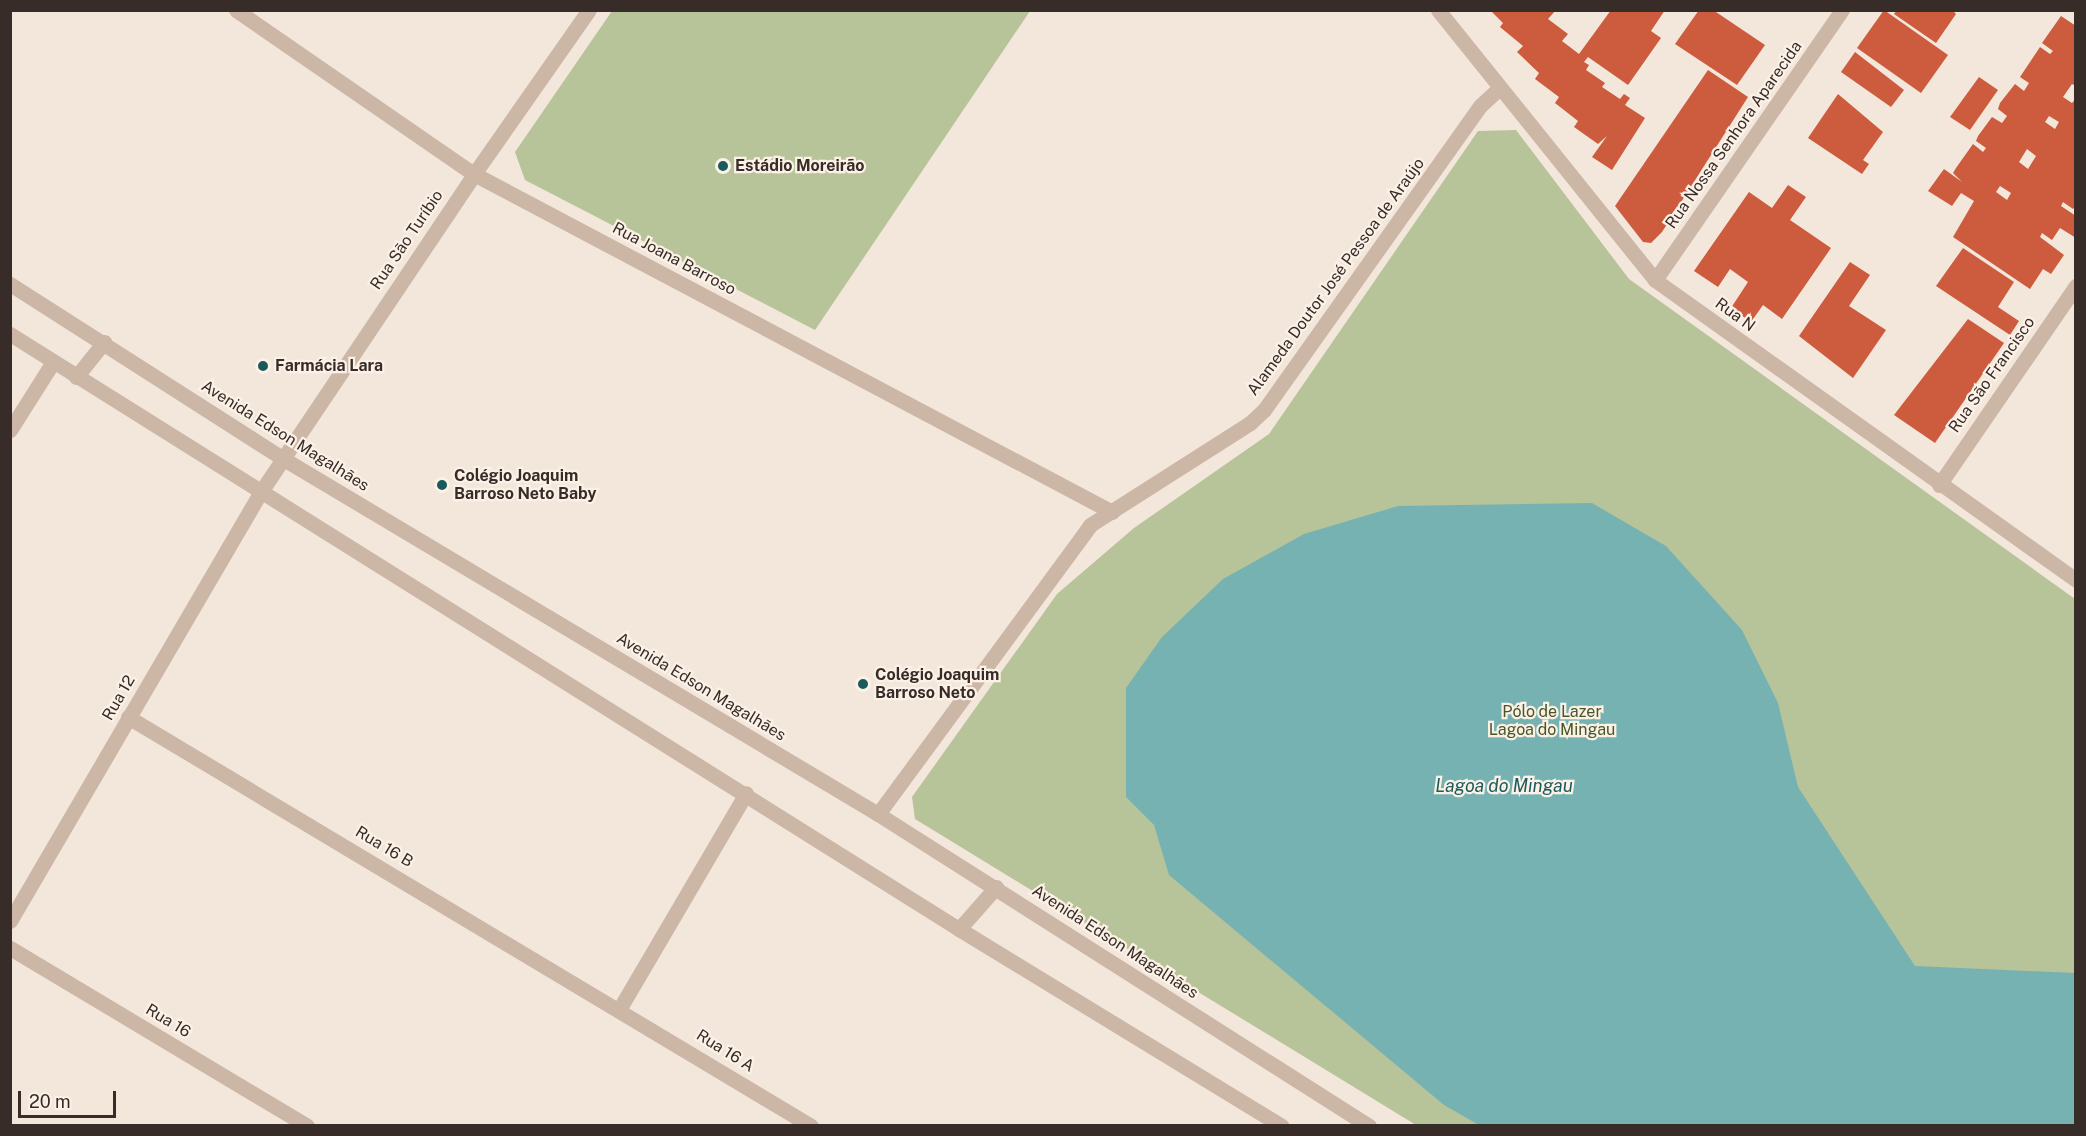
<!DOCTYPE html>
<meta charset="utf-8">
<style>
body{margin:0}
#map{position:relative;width:2086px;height:1136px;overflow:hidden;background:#f3e6da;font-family:"Public Sans",sans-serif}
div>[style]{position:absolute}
.green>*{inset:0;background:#b7c399}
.water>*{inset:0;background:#77b2b2}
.building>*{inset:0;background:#cd5b3e}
.minor>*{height:15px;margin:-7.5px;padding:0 7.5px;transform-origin:7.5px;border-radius:7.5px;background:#ccb6a5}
.dots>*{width:16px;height:16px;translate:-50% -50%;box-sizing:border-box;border:3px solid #fbf1e7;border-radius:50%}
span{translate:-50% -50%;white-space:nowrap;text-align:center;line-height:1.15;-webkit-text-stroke:4.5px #fbf1e7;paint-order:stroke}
.street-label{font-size:16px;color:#372c27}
.poi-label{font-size:16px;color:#372c27;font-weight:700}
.left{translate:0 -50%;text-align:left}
.park-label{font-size:16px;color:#485729}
.water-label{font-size:18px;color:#1a5a5c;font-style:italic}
.frame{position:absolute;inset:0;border:12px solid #372c27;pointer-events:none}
.scale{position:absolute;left:18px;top:1091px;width:98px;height:27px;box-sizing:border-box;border:3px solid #372c27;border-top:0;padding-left:8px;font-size:18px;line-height:21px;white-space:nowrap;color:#372c27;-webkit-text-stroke:4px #fbf1e7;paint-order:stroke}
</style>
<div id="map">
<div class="green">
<div style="clip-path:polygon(612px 11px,612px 10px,1030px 11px,815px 330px,525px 180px,515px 152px)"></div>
<div style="clip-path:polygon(1516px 130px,1629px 279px,2075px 599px,2075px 1125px,1416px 1125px,915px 819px,912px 797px,1057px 594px,1134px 528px,1269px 434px,1478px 131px)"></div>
</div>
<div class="water">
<div style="clip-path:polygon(1592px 503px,1666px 546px,1742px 630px,1778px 703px,1798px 787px,1915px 966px,2075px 973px,2075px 1125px,1479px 1125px,1444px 1105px,1169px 875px,1154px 825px,1126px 797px,1126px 688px,1162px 637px,1223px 579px,1304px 534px,1398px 506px)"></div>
</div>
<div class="building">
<div style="clip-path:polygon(1490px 10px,1556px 10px,1548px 19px,1568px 34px,1562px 41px,1579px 54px,1611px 10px,1665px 10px,1651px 31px,1661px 38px,1628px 85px,1588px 57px,1584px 62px,1589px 65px,1586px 70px,1605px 83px,1602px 87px,1620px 99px,1624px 94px,1630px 98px,1625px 105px,1645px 118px,1612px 170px,1592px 157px,1607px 136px,1598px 144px,1574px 127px,1578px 121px,1555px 103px,1559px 97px,1535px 79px,1539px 73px,1517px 52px,1523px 46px,1500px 27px,1503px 23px)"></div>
<div style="clip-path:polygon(1699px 10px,1713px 10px,1765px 45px,1737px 85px,1675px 44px)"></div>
<div style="clip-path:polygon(1884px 10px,1948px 55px,1921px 93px,1857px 48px)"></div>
<div style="clip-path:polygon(1897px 10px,1952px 10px,1956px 14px,1936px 43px,1894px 14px)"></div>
<div style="clip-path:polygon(evenodd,2061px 16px,2076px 26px,2076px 86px,2072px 84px,2063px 97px,2072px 103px,2076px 98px,2076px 205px,2073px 209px,2063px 202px,2061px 206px,2076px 216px,2076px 238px,2060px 228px,2052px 240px,2042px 233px,2040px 237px,2064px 255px,2051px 274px,2043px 269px,2030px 289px,1953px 237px,1974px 201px,1961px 193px,1952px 206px,1928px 191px,1944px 169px,1962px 182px,1953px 173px,1956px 168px,1973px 144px,1983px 152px,1986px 148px,1976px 141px,1978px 136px,1992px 117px,2002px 123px,2007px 116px,1998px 109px,2000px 103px,2015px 84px,2024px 91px,2029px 83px,2020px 77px,2040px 47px,2050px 54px,2053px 51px,2042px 43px,2061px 16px,2049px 116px,2059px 122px,2055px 129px,2045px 122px,2049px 116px,2061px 16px,2027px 149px,2036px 156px,2028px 169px,2019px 162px,2027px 149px,2061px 16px,2000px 186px,2011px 193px,2007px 200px,1996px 192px,2000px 186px)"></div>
<div style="clip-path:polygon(1855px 52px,1904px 90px,1891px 107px,1841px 72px)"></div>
<div style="clip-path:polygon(1708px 70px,1748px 97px,1662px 232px,1651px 243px,1643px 242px,1615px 206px)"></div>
<div style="clip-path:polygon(1979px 77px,1998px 90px,1970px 130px,1950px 117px)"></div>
<div style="clip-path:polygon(1838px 94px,1883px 132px,1863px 160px,1869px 164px,1862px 174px,1808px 138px)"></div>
<div style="clip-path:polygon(1788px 185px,1806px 197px,1790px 220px,1831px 248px,1782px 319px,1763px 305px,1751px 322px,1731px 308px,1748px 282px,1730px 269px,1718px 287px,1694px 271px,1749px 192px,1772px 208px)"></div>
<div style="clip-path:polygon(1963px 248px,2014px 282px,1998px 307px,2019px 321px,2010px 335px,1936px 286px)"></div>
<div style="clip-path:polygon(1850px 262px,1870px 275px,1849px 306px,1886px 330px,1853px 378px,1799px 336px)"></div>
<div style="clip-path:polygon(1968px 319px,2004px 343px,1935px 443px,1894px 415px)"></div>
</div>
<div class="minor">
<div style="left:236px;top:10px;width:289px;rotate:34.6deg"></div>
<div style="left:474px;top:174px;width:722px;rotate:27.91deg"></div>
<div style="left:1438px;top:10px;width:346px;rotate:51.2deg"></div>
<div style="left:1655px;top:280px;width:517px;rotate:35.47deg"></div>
<div style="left:1655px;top:280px;width:328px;rotate:-55.3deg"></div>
<div style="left:10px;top:284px;width:323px;rotate:32.6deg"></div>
<div style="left:282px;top:458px;width:694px;rotate:30.85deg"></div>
<div style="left:878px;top:814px;width:582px;rotate:32.43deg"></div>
<div style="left:10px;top:334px;width:1120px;rotate:32.09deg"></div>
<div style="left:959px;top:929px;width:378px;rotate:31.4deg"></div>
<div style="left:76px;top:377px;width:45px;rotate:-51.3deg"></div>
<div style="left:10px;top:430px;width:80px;rotate:-57.7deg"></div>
<div style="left:1939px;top:485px;width:242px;rotate:-55.5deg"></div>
<div style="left:128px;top:717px;width:796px;rotate:30.91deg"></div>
<div style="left:878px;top:814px;width:358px;rotate:-53.7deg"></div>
<div style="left:1090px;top:525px;width:190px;rotate:-32.5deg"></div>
<div style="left:1250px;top:423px;width:19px;rotate:-43deg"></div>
<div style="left:1264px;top:410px;width:373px;rotate:-54.6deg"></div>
<div style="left:1480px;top:106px;width:25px;rotate:-43deg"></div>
<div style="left:10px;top:921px;width:496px;rotate:-59.7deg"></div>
<div style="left:260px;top:493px;width:384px;rotate:-56.1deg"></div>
<div style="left:474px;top:174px;width:200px;rotate:-55deg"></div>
<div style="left:959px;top:929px;width:56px;rotate:-48.6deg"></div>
<div style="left:10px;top:948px;width:346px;rotate:30.9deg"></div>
<div style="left:620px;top:1008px;width:249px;rotate:-59.6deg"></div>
</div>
<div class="dots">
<div style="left:723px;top:166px;background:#1a5a5c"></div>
<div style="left:263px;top:366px;background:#1a5a5c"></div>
<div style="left:442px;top:485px;background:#1a5a5c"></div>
<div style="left:863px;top:684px;background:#1a5a5c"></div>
</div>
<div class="street-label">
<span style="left:1734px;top:135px;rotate:-55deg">Rua Nossa Senhora Aparecida</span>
<span style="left:407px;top:240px;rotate:-56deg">Rua São Turíbio</span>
<span style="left:674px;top:259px;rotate:28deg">Rua Joana Barroso</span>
<span style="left:1336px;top:277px;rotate:-54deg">Alameda Doutor José Pessoa de Araújo</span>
<span style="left:1735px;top:315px;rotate:36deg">Rua N</span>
<span style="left:1992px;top:375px;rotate:-55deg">Rua São Francisco</span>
<span style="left:285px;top:436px;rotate:32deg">Avenida Edson Magalhães</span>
<span style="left:701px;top:687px;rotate:31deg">Avenida Edson Magalhães</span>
<span style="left:119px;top:698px;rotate:-60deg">Rua 12</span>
<span style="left:384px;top:847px;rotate:31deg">Rua 16 B</span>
<span style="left:1115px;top:942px;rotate:33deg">Avenida Edson Magalhães</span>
<span style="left:168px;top:1021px;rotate:31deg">Rua 16</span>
<span style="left:725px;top:1051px;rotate:32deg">Rua 16 A</span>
</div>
<div class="poi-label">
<span class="left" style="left:735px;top:166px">Estádio Moreirão</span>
<span class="left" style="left:275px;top:366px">Farmácia Lara</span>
<span class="left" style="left:454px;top:485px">Colégio Joaquim<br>Barroso Neto Baby</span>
<span class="left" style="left:875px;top:684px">Colégio Joaquim<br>Barroso Neto</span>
</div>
<div class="park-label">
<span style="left:1552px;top:721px">Pólo de Lazer<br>Lagoa do Mingau</span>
</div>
<div class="water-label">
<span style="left:1504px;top:786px">Lagoa do Mingau</span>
</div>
<div class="frame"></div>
<div class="scale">20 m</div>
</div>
